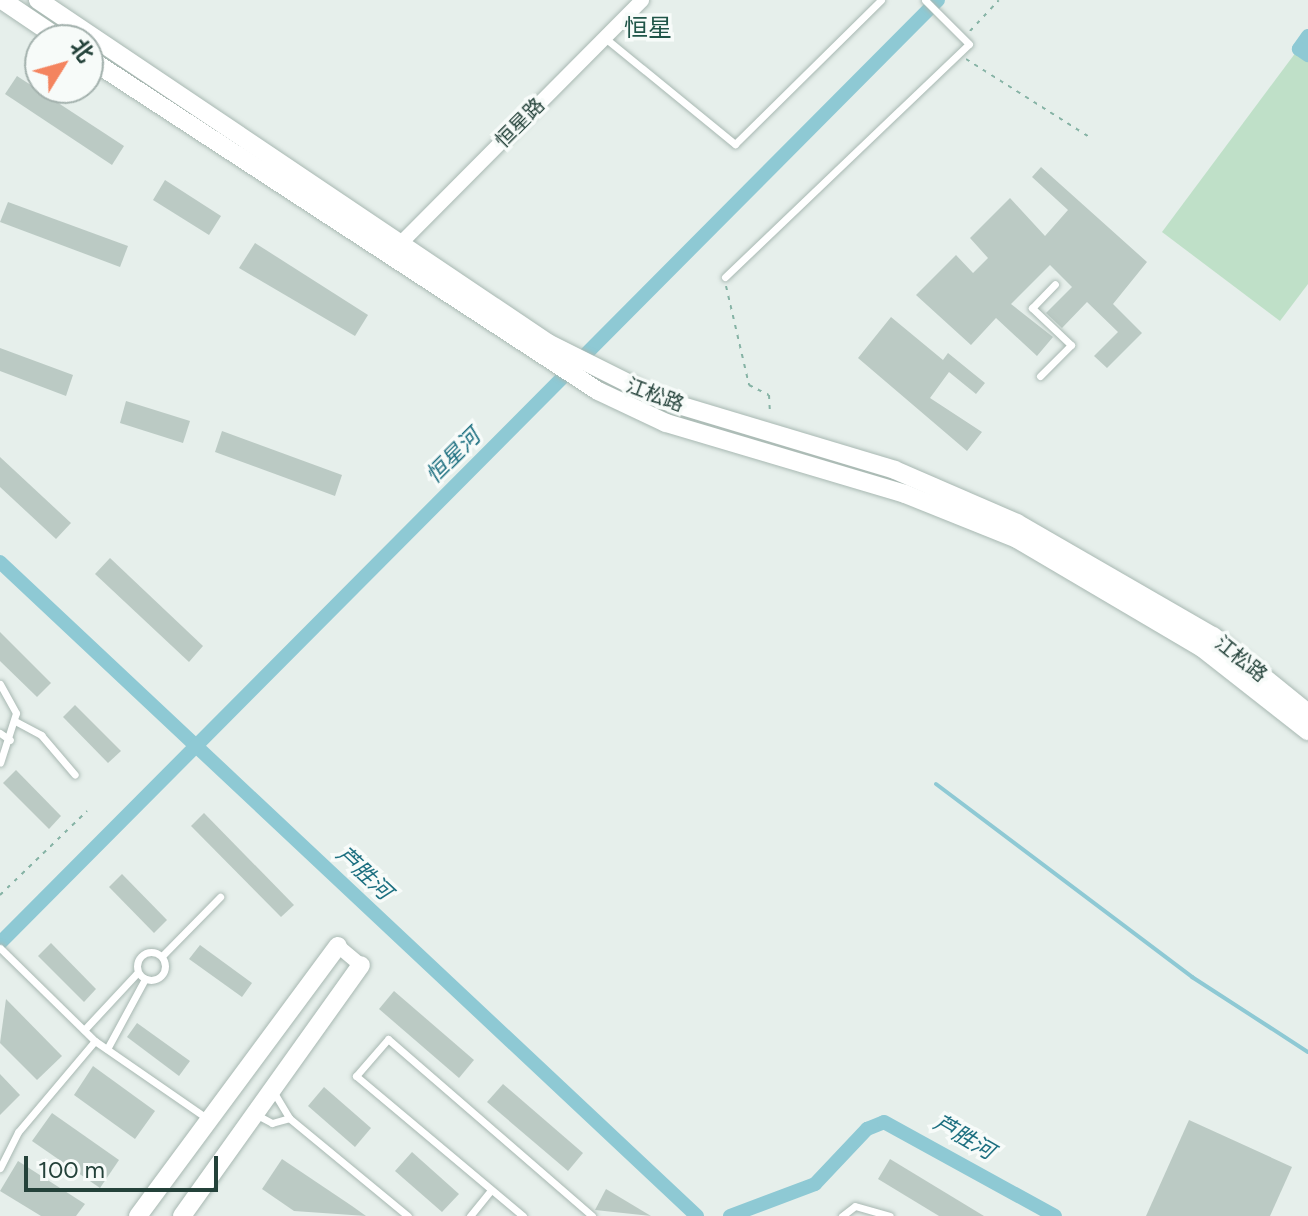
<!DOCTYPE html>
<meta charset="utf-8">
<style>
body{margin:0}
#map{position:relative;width:1308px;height:1216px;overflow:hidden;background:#e6efeb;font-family:Figtree,"Noto Sans SC",sans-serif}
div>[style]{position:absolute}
.green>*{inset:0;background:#bfe0c8}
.stream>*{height:4px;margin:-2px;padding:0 2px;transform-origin:2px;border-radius:2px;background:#8ec9d4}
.canal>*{height:14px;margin:-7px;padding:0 7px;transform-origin:7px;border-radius:7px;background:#8ec9d4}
.building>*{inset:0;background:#bbcac4}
.path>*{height:2px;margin-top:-1px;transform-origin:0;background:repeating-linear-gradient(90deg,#86b3a5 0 4px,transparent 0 10px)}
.roads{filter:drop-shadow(0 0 2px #a8b8b2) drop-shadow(0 0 2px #a8b8b2)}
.service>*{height:7px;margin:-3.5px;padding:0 3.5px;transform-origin:3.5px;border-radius:3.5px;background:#fff}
.service>.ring{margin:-3.5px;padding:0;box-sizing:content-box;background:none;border:7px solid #fff;border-radius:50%}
.minor>*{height:14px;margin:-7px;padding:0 7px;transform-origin:7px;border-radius:7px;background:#fff}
.tertiary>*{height:18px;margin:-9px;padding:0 9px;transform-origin:9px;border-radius:9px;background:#fff}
span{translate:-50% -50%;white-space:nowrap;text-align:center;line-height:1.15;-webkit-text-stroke:7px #f7fbf9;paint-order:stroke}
.street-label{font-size:20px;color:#24423a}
.water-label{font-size:22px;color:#1c6f80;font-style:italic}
.quarter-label{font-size:24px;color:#1f5548}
.north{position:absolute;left:24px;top:24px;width:80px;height:80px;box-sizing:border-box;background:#f7fbf9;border:2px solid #a3b1ad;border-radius:50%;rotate:53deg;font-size:22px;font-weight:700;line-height:32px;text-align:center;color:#24423a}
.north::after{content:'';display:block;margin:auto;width:28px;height:36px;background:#f4845f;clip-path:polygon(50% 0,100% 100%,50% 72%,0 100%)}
.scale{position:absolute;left:24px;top:1156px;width:194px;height:36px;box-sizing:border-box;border:4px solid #24423a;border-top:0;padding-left:10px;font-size:24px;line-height:28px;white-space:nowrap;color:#24423a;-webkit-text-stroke:6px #f7fbf9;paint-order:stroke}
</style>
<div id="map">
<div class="green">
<div style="clip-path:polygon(1308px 36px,1308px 284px,1280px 321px,1162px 232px)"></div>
</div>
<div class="stream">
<div style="left:936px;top:784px;width:321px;rotate:37deg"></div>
<div style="left:1192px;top:977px;width:138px;rotate:32.9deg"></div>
</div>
<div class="canal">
<div style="left:1308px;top:36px;width:16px;rotate:125deg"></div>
<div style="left:1299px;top:49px;width:11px;rotate:34deg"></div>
<div style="left:0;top:562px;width:956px;rotate:43.18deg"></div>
<div style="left:0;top:943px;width:1330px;rotate:-45.15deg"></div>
<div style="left:730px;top:1216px;width:91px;rotate:-20.6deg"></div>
<div style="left:815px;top:1184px;width:76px;rotate:-46.6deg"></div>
<div style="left:867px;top:1129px;width:18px;rotate:-22deg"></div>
<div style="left:884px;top:1122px;width:195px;rotate:28.8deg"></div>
</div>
<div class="building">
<div style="clip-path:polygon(17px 76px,124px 146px,112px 165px,5px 94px)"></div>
<div style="clip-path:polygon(1041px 167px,1147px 262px,1113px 304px,1142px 333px,1107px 368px,1094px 356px,1118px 332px,1087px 302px,1062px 328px,1046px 313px,1072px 287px,1050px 265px,1011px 304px,1053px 337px,1037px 356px,996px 318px,971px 345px,916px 295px,956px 255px,973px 273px,988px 258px,970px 238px,1010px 198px,1045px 236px,1068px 210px,1032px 177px)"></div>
<div style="clip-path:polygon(165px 180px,221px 216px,209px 235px,153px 200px)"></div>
<div style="clip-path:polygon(8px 202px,128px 246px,120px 267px,0 222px)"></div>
<div style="clip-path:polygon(255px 243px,368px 315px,355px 336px,239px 268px)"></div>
<div style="clip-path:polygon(891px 317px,943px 360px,948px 353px,985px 383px,976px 394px,949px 372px,930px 398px,982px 432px,967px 451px,858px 358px)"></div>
<div style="clip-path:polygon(0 348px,73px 375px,66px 396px,0 371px)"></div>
<div style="clip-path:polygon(126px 401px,190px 421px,183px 443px,120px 423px)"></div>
<div style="clip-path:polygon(222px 431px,342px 475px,335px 496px,215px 452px)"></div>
<div style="clip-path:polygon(0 457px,71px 523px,56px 539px,0 487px)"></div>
<div style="clip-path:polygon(110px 558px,203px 646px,189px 662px,95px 574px)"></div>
<div style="clip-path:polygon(0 632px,51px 683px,37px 697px,0 661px)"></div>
<div style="clip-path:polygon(75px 705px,121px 751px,108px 763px,63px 717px)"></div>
<div style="clip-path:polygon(16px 770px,61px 816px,49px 829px,3px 783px)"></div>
<div style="clip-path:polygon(204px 813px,294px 905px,281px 917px,191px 826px)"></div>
<div style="clip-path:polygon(122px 874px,167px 920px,154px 933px,109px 887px)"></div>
<div style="clip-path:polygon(51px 943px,96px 989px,84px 1002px,38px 956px)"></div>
<div style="clip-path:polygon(200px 945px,252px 983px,242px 997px,189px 959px)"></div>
<div style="clip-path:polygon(394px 991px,474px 1060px,459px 1078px,379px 1009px)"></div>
<div style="clip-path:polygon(6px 999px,62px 1056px,37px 1080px,0 1043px)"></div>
<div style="clip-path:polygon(137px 1023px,190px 1061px,179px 1076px,127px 1037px)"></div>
<div style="clip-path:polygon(93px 1066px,155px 1111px,135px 1139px,74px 1095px)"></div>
<div style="clip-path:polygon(0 1074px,20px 1095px,0 1115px)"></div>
<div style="clip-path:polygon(503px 1084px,583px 1153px,568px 1171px,487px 1102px)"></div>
<div style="clip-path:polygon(324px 1087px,371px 1128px,355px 1147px,308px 1106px)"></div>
<div style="clip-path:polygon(52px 1113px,119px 1160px,100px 1188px,32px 1141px)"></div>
<div style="clip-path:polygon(1189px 1120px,1292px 1167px,1270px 1216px,1146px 1216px)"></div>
<div style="clip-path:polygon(412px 1152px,459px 1194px,442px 1212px,395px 1171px)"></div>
<div style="clip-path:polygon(282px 1159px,352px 1206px,366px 1216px,294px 1211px,262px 1189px)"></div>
<div style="clip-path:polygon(890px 1159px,984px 1216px,939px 1216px,878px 1179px)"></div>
<div style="clip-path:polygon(18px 1161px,85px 1204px,76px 1216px,41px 1216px,0 1191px)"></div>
<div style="clip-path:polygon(606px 1189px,651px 1216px,595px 1210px)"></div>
</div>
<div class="path">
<div style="left:970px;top:31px;width:42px;rotate:-46.9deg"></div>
<div style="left:966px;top:59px;width:148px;rotate:32.3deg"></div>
<div style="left:726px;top:286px;width:102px;rotate:76.9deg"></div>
<div style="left:749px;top:385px;width:22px;rotate:27deg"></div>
<div style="left:769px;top:395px;width:20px;rotate:87deg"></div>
<div style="left:0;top:895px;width:121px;rotate:-44deg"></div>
</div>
<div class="roads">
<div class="service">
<div style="left:605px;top:38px;width:168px;rotate:39.2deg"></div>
<div style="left:735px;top:144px;width:205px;rotate:-44.6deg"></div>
<div style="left:725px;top:277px;width:337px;rotate:-43.7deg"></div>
<div style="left:969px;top:44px;width:62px;rotate:-135deg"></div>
<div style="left:1040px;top:376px;width:44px;rotate:-45deg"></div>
<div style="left:1071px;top:345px;width:54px;rotate:-136.5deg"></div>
<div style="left:1032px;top:308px;width:33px;rotate:-46deg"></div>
<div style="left:0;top:684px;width:33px;rotate:61deg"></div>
<div style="left:16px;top:713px;width:52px;rotate:107.7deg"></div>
<div style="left:15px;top:721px;width:30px;rotate:28deg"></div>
<div style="left:41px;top:735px;width:52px;rotate:49.6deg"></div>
<div style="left:0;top:733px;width:12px;rotate:35deg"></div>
<div style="left:0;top:948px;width:133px;rotate:44.4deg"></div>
<div style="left:95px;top:1041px;width:137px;rotate:34.6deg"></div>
<div class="ring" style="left:137px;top:952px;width:21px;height:21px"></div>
<div style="left:162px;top:956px;width:83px;rotate:-45.5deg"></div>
<div style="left:84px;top:1030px;width:79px;rotate:-47deg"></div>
<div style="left:107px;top:1049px;width:80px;rotate:-61.5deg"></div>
<div style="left:273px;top:1091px;width:31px;rotate:59deg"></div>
<div style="left:289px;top:1118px;width:154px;rotate:39.5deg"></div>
<div style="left:257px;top:1115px;width:17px;rotate:28deg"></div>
<div style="left:272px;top:1123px;width:18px;rotate:-16deg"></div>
<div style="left:0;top:1168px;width:40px;rotate:-63.4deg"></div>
<div style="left:18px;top:1132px;width:119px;rotate:-49.8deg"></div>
<div style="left:470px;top:1216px;width:33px;rotate:-51deg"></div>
<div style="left:523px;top:1216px;width:218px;rotate:-140deg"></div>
<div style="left:356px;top:1076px;width:49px;rotate:-49.1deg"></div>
<div style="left:388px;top:1039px;width:270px;rotate:40.9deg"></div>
<div style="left:842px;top:1216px;width:16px;rotate:-38deg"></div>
<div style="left:855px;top:1206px;width:36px;rotate:16deg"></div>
</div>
<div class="minor">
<div style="left:399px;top:245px;width:345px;rotate:-45.2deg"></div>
<div style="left:338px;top:946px;width:30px;rotate:40deg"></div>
</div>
<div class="tertiary">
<div style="left:2px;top:0;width:71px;rotate:34.1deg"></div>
<div style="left:38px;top:0;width:615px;rotate:33.92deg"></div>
<div style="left:548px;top:343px;width:127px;rotate:26.6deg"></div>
<div style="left:662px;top:400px;width:243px;rotate:16.7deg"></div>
<div style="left:895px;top:470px;width:133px;rotate:23.5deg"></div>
<div style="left:1017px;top:523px;width:226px;rotate:30deg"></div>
<div style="left:1213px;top:636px;width:122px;rotate:39deg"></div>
<div style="left:88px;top:58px;width:609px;rotate:33.14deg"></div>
<div style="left:598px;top:391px;width:75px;rotate:25.2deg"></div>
<div style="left:666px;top:423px;width:249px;rotate:16.5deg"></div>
<div style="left:905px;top:494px;width:121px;rotate:21.9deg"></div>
<div style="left:1017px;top:539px;width:215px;rotate:30.5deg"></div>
<div style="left:1202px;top:648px;width:135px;rotate:38.1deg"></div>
<div style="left:138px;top:1216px;width:336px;rotate:-53.5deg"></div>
<div style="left:182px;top:1216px;width:308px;rotate:-54.5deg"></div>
</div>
</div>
<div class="street-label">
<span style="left:520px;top:123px;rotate:-45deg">恒星路</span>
<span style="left:655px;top:395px;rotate:21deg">江松路</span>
<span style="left:1241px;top:659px;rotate:39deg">江松路</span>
</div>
<div class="water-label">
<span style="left:453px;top:456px;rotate:-45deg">恒星河</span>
<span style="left:364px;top:873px;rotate:43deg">芦胜河</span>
<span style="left:964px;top:1137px;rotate:30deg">芦胜河</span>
</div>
<div class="quarter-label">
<span style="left:648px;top:28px">恒星</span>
</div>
<div class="north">北</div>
<div class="scale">100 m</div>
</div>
